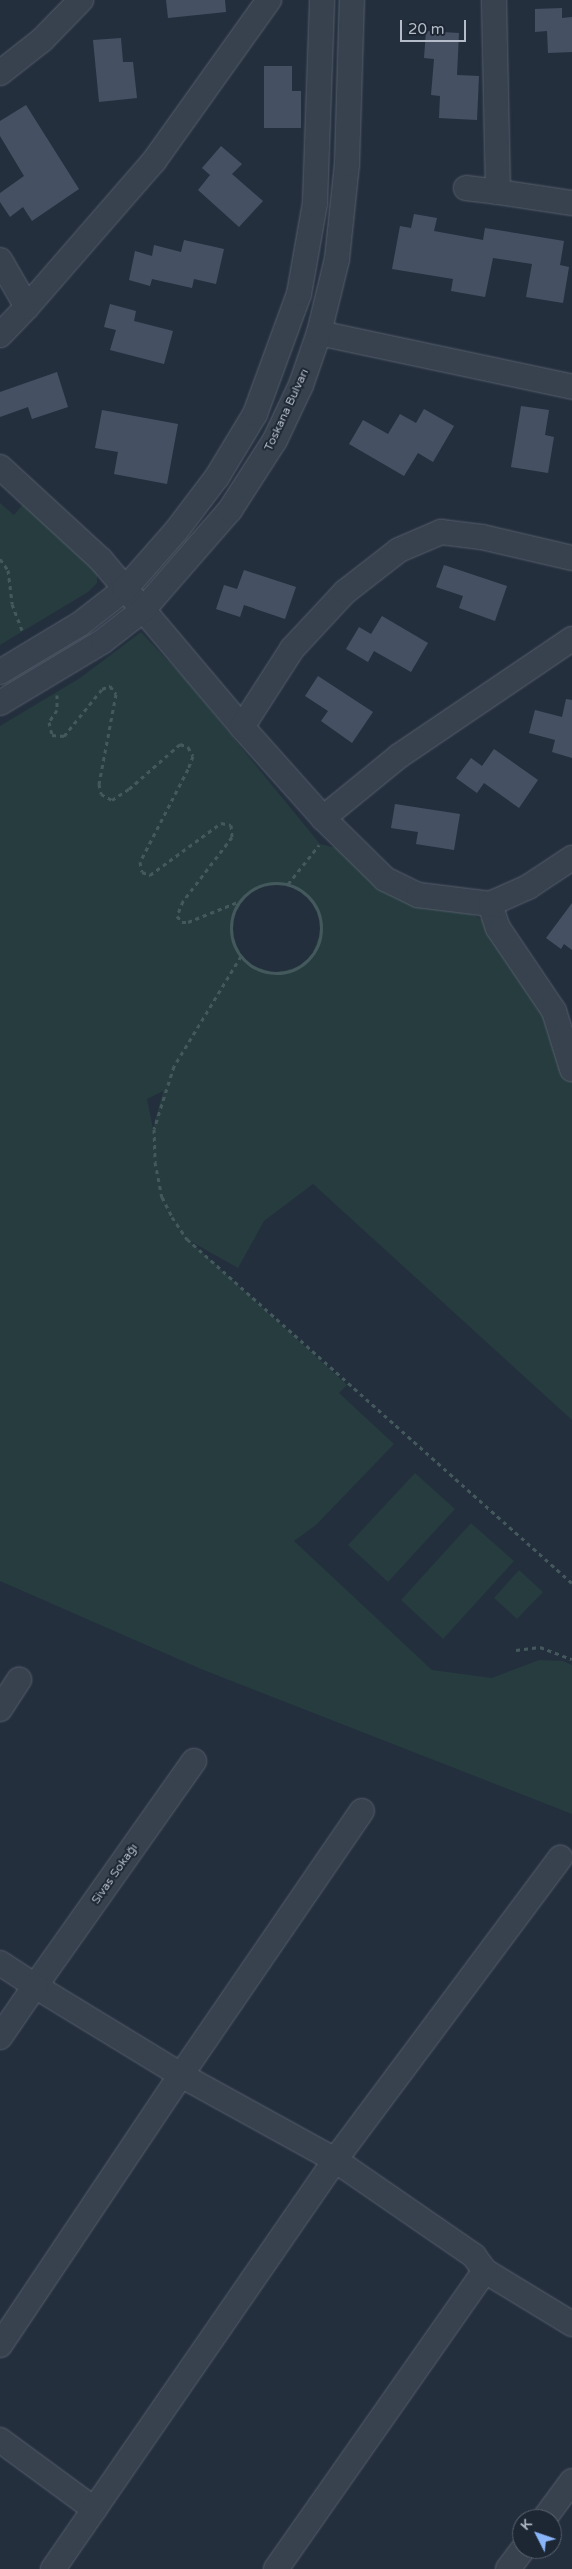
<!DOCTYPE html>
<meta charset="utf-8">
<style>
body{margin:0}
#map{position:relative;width:572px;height:2569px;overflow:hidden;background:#242f3e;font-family:"Varela Round",sans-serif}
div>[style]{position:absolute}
.green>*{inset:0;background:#263c3f}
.building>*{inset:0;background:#455162}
.path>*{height:3px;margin-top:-1.5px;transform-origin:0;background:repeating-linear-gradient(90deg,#44595c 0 4px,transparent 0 8px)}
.path>.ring{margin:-1.5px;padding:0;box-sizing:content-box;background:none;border:3px solid #44595c;border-radius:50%}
.roads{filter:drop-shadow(0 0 1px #565f6c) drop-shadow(0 0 1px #565f6c)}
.minor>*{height:24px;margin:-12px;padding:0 12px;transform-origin:12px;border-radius:12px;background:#38414e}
span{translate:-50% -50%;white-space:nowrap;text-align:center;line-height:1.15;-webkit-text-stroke:4px #1d2633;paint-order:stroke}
.street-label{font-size:12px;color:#b4bcc9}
.north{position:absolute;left:512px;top:2509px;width:50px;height:50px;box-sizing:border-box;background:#1d2633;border:1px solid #59626f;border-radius:50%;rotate:311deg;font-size:14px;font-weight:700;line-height:20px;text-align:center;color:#b4bcc9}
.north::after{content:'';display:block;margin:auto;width:18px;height:22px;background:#8ab4f8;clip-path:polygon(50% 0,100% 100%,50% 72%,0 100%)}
.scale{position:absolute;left:400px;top:20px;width:66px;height:22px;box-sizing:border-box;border:2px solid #b4bcc9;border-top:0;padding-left:6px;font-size:15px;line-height:18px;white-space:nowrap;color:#b4bcc9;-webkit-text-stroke:4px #1d2633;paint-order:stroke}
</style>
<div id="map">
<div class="green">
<div style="clip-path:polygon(0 503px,14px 515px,24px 503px,97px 573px,97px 583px,88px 592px,0 645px)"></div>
<div style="clip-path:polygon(evenodd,141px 632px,187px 681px,320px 844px,357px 853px,498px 928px,572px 1068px,572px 1420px,313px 1184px,264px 1221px,238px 1268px,190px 1241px,347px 1385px,339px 1393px,394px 1444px,316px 1525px,294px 1541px,432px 1670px,492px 1678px,539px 1660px,563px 1661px,572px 1665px,572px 1814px,201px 1669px,0 1581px,0 726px,80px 678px,141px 632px,273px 882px,288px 884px,305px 893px,319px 913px,321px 930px,312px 955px,301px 966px,275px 973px,251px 965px,241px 956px,231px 930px,234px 911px,247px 893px,273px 882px,141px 632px,163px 1091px,163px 1092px,153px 1128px,147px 1099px,163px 1091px)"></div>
<div style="clip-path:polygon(415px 1473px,455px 1509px,388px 1582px,348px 1545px)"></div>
<div style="clip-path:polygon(471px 1523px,514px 1561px,443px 1639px,401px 1600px)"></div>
<div style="clip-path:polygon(519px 1570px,543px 1592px,517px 1619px,494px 1598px)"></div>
</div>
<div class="building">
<div style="clip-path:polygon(166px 0,225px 0,226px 12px,168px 18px)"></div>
<div style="clip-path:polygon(562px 8px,562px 18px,572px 17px,572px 52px,548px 53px,547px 31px,535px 32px,535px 9px)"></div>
<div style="clip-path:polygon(426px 31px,459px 33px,457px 75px,479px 76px,477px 120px,439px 118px,440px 96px,431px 95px,434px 59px,424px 58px)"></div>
<div style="clip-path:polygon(121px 38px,123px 62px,133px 62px,137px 98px,99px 102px,93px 40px)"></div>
<div style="clip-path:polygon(264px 66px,292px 66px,292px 91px,301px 91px,301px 128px,264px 128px)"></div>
<div style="clip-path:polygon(26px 105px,79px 189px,32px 221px,23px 207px,10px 217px,0 202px,0 193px,24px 176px,0 136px,0 121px)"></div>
<div style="clip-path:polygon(221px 146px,242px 164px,232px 174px,263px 201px,239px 227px,198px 190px,210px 175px,202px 168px)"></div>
<div style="clip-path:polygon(414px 214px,437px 218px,434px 231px,483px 240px,485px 228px,564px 241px,560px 265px,569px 267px,563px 303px,526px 297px,532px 264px,493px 258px,485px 297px,451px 291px,453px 279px,392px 269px,400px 226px,411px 228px)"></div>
<div style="clip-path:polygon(184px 240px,224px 249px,216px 284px,194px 279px,192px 288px,152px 279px,150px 286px,129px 280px,135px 251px,152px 256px,154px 245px,181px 252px)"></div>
<div style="clip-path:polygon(110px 304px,136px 311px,134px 321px,173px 331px,164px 364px,110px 350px,116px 330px,104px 327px)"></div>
<div style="clip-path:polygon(57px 372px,68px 407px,32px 419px,28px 407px,0 417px,0 392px)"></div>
<div style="clip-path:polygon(521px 406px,549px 410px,545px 435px,554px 437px,548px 473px,511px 467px)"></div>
<div style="clip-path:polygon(424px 409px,454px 426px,433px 462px,418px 453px,404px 476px,349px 444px,363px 420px,388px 434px,400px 414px,416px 423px)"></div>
<div style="clip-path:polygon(102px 410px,178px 424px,167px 484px,114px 474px,118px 452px,95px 448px)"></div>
<div style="clip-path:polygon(444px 565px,507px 586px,495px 621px,459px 608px,463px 596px,436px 587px)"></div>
<div style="clip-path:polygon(244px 570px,296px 587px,285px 619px,244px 605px,240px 617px,216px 609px,224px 585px,237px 589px)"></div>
<div style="clip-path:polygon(382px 616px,428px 643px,411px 672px,374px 651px,368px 662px,346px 649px,359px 627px,371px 634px)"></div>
<div style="clip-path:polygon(318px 676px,373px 712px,352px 743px,321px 721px,328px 711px,305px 696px)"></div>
<div style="clip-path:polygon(566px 699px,572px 700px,572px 758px,552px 752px,555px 740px,529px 733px,535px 710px,562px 717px)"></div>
<div style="clip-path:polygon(494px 749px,538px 780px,519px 808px,484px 783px,477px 793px,456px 778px,471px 758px,482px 766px)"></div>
<div style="clip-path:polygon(395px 804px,460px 814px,454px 850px,416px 844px,418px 832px,391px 828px)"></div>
<div style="clip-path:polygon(572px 903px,572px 950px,564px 944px,561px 949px,546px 938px)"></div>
</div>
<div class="path">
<div style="left:0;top:559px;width:14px;rotate:54deg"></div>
<div style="left:8px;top:570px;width:34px;rotate:83deg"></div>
<div style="left:12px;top:604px;width:31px;rotate:69deg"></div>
<div style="left:57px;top:695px;width:15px;rotate:90deg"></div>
<div style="left:57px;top:710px;width:14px;rotate:124deg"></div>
<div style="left:49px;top:722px;width:13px;rotate:77deg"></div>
<div style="left:52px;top:735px;width:12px;rotate:5deg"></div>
<div style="left:64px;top:736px;width:60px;rotate:-51deg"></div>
<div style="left:102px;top:689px;width:9px;rotate:-21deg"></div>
<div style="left:110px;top:686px;width:10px;rotate:53deg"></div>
<div style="left:116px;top:694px;width:92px;rotate:100.7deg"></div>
<div style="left:99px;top:784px;width:10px;rotate:79deg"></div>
<div style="left:101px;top:794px;width:13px;rotate:29deg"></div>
<div style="left:112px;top:800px;width:20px;rotate:-33deg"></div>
<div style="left:129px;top:789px;width:68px;rotate:-41.4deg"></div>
<div style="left:180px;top:744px;width:9px;rotate:21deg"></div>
<div style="left:188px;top:747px;width:10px;rotate:61deg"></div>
<div style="left:193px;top:756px;width:14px;rotate:111deg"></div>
<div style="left:188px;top:769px;width:105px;rotate:117.3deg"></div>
<div style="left:140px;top:862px;width:10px;rotate:79deg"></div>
<div style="left:142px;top:872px;width:9px;rotate:21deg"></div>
<div style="left:150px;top:875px;width:88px;rotate:-36.2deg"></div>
<div style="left:221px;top:823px;width:10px;rotate:11deg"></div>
<div style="left:231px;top:825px;width:12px;rotate:85deg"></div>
<div style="left:232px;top:837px;width:81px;rotate:127.4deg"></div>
<div style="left:183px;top:901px;width:16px;rotate:112deg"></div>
<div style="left:177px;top:916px;width:8px;rotate:50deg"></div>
<div style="left:182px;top:922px;width:6px"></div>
<div style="left:188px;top:922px;width:54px;rotate:-21.8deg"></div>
<div class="ring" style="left:231px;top:883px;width:87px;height:87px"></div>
<div style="left:288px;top:884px;width:50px;rotate:-51.5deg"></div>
<div style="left:241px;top:956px;width:129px;rotate:121.3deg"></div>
<div style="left:174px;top:1066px;width:66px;rotate:107.6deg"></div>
<div style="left:154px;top:1129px;width:33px;rotate:88deg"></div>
<div style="left:155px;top:1162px;width:36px;rotate:79deg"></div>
<div style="left:162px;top:1197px;width:22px;rotate:63deg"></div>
<div style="left:172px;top:1217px;width:27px;rotate:56deg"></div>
<div style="left:187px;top:1239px;width:516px;rotate:41.78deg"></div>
<div style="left:516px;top:1650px;width:24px;rotate:-7deg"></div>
<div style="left:540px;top:1647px;width:34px;rotate:21deg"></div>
</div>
<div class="roads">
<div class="minor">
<div style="left:0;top:73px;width:53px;rotate:-38.2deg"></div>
<div style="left:42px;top:40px;width:56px;rotate:-45.7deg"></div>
<div style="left:466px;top:188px;width:32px;rotate:7deg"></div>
<div style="left:498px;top:192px;width:192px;rotate:-91.2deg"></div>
<div style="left:498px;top:192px;width:75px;rotate:8.5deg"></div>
<div style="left:0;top:260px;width:54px;rotate:60.1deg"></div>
<div style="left:27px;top:307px;width:39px;rotate:134deg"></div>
<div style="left:27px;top:307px;width:194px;rotate:-49deg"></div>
<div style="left:154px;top:161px;width:198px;rotate:-54.5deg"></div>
<div style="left:319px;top:333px;width:259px;rotate:12deg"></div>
<div style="left:0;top:467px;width:137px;rotate:42.6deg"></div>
<div style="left:101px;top:560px;width:219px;rotate:49.8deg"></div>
<div style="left:242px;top:727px;width:122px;rotate:48.3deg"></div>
<div style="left:323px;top:818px;width:87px;rotate:44.5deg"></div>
<div style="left:385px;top:879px;width:37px;rotate:26deg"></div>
<div style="left:418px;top:895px;width:73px;rotate:7.1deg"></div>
<div style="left:490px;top:904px;width:25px;rotate:72deg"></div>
<div style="left:498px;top:928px;width:100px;rotate:56deg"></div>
<div style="left:554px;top:1011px;width:61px;rotate:72.8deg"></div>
<div style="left:0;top:672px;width:93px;rotate:-31deg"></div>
<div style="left:80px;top:624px;width:57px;rotate:-37.9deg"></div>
<div style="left:125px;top:589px;width:77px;rotate:-48.7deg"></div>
<div style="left:176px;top:531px;width:68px;rotate:-52.8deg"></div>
<div style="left:217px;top:477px;width:74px;rotate:-58.9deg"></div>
<div style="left:255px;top:414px;width:128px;rotate:-69.9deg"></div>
<div style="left:299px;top:294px;width:92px;rotate:-80deg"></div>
<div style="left:315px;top:203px;width:203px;rotate:-88deg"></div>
<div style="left:0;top:703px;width:120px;rotate:-31deg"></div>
<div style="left:103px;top:641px;width:51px;rotate:-37.8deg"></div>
<div style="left:143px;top:610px;width:133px;rotate:-49deg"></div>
<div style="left:230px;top:510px;width:83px;rotate:-57.3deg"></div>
<div style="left:275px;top:440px;width:61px;rotate:-64.7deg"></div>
<div style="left:301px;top:385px;width:55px;rotate:-70.9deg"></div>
<div style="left:319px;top:333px;width:76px;rotate:-76.3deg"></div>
<div style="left:337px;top:259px;width:96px;rotate:-84deg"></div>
<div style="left:347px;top:164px;width:164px;rotate:-88.3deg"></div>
<div style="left:242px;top:727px;width:93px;rotate:-57.3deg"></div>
<div style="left:292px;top:649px;width:78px;rotate:-47.1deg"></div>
<div style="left:345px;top:592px;width:68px;rotate:-37.9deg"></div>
<div style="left:399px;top:550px;width:46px;rotate:-23.2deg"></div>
<div style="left:441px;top:532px;width:41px;rotate:7deg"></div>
<div style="left:482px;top:537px;width:92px;rotate:13.1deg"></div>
<div style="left:323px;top:818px;width:98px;rotate:-39.2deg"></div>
<div style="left:399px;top:756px;width:209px;rotate:-34.1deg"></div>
<div style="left:490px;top:904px;width:42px;rotate:-24.1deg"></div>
<div style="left:528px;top:887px;width:53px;rotate:-33.4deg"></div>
<div style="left:0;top:1709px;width:35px;rotate:-57deg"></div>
<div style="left:194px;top:1761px;width:276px;rotate:125.2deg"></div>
<div style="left:35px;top:1986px;width:171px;rotate:31.4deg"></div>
<div style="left:181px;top:2075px;width:320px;rotate:-55.6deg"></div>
<div style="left:0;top:1963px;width:42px;rotate:33.3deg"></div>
<div style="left:35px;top:1986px;width:62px;rotate:124.5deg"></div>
<div style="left:0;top:2345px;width:325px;rotate:-56.2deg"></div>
<div style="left:181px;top:2075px;width:176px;rotate:28.9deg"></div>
<div style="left:335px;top:2160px;width:169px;rotate:34.6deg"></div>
<div style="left:474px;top:2256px;width:19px;rotate:54deg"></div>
<div style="left:485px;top:2271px;width:102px;rotate:31.3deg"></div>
<div style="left:0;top:2440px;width:117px;rotate:36.3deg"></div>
<div style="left:544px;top:2519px;width:47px;rotate:-53.6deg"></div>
<div style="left:53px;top:2569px;width:497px;rotate:-55.4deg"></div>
<div style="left:335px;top:2160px;width:377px;rotate:-53.3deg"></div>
<div style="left:276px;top:2569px;width:364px;rotate:-55deg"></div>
<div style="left:508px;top:2569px;width:25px;rotate:-53deg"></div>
</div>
</div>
<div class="street-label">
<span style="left:287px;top:410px;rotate:-65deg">Toskana Bulvarı</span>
<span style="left:115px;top:1874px;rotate:-55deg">Sivas Sokağı</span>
</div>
<div class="north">K</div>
<div class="scale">20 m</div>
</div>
